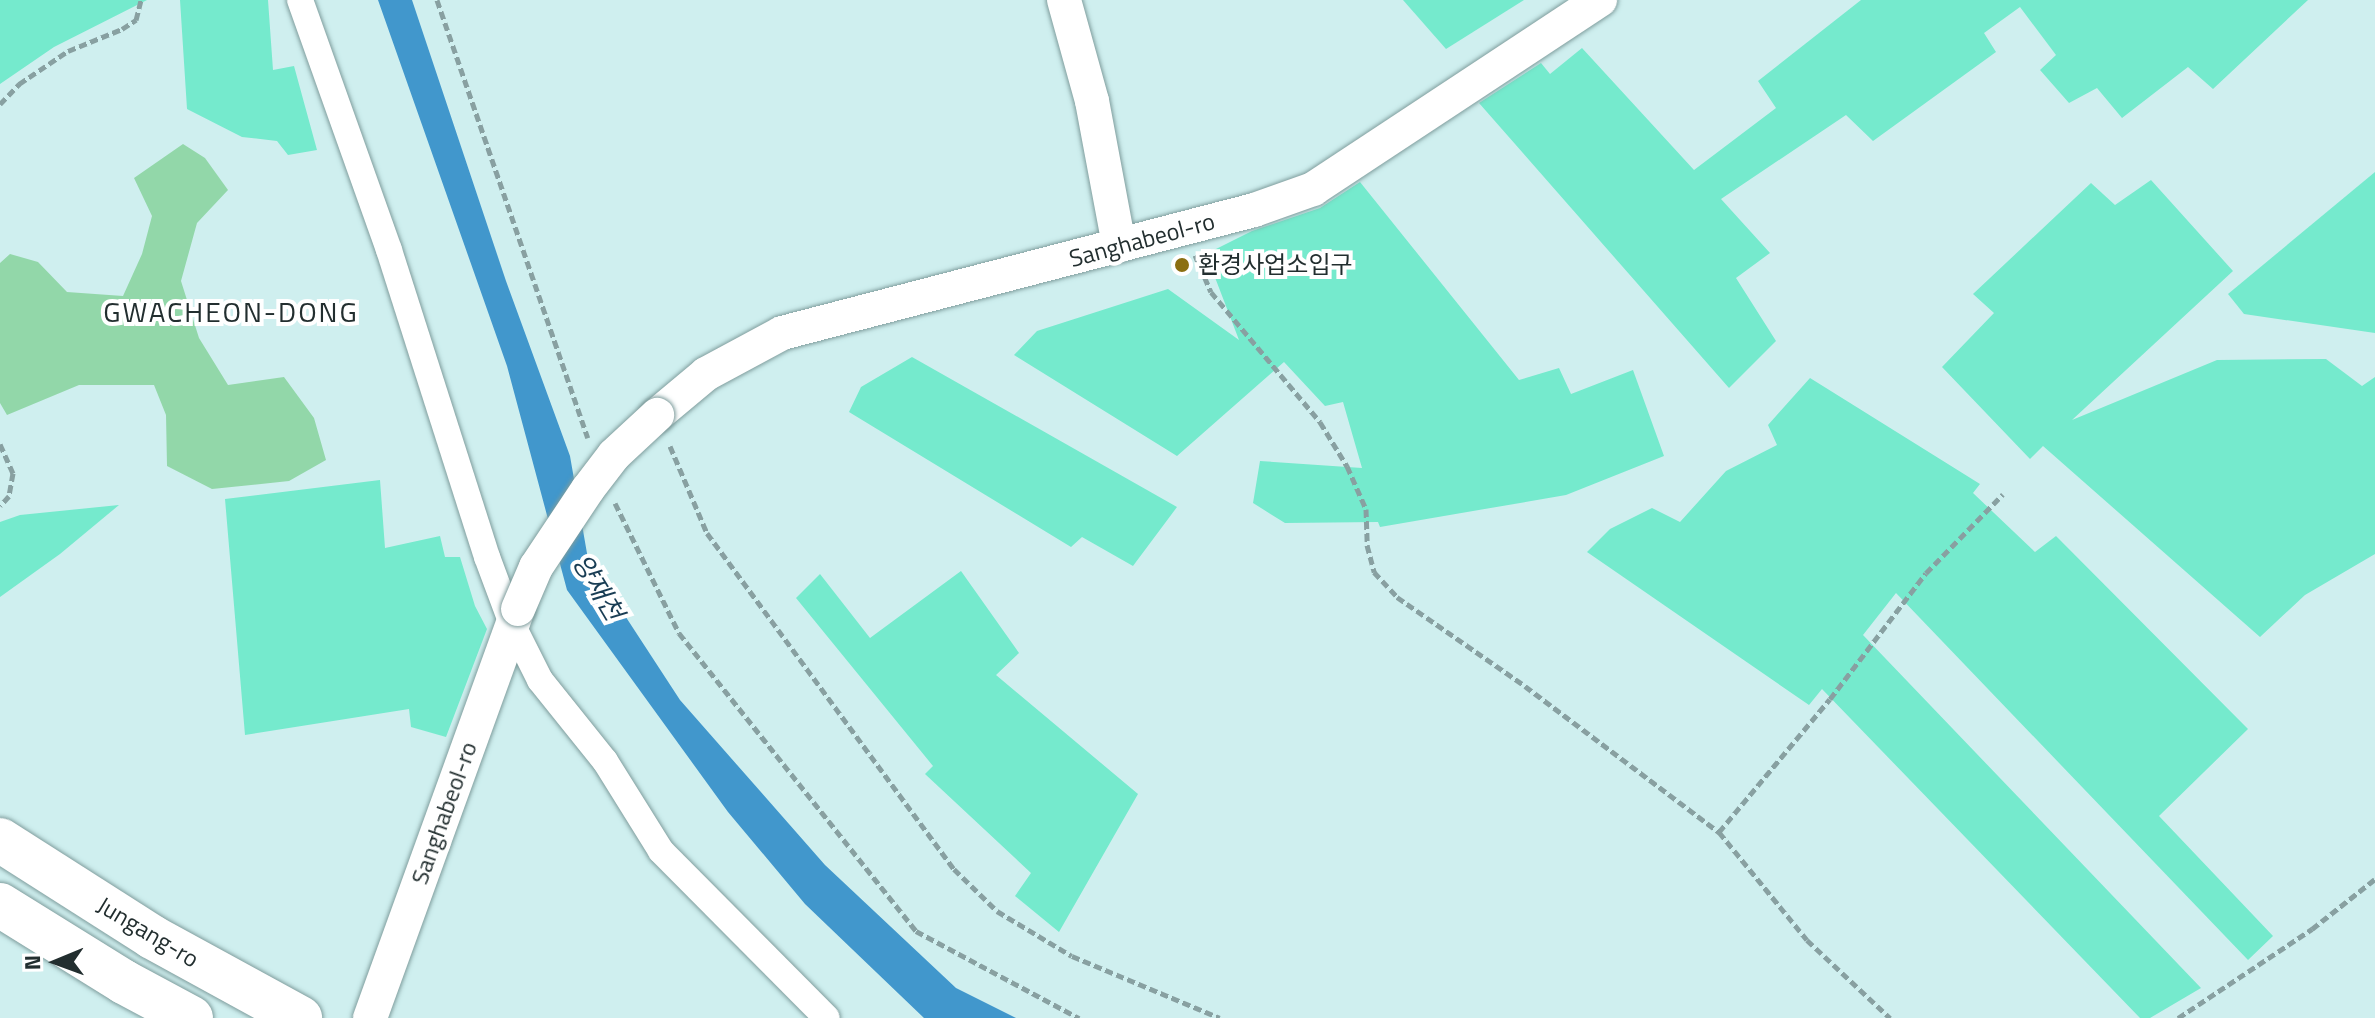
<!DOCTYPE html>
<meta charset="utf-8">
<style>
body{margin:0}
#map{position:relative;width:2375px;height:1018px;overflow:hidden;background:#cfefef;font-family:"Titillium Web","Noto Sans KR",sans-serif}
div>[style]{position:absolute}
.green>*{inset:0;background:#92d7a9}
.water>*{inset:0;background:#4197cc}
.building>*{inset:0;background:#75eacd}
.path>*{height:5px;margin-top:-2.5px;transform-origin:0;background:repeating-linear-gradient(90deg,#88a0a1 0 8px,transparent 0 12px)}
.roads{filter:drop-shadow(0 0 2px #7f9d9d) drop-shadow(0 0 2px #7f9d9d)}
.pedestrian>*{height:26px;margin:-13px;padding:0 13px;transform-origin:13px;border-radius:13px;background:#fff}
.minor>*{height:34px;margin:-17px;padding:0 17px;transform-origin:17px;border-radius:17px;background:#fff}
.primary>*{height:44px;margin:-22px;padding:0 22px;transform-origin:22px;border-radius:22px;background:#fff}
.bridges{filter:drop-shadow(0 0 2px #7f9d9d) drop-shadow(0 0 2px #7f9d9d)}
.minor-bridge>*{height:34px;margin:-17px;padding:0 17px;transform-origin:17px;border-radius:17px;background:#fff}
.dots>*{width:22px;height:22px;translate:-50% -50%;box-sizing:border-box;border:4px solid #fff;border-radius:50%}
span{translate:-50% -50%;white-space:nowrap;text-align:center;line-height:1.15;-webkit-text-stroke:8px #fff;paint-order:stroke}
.street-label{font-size:24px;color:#222e2f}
.poi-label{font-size:24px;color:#222e2f}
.left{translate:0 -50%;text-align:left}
.water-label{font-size:26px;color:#193d54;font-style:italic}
.quarter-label{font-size:28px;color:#222e2f;letter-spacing:2px}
.north{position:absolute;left:16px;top:922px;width:80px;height:80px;-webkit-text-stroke:6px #fff;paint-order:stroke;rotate:269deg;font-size:22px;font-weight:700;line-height:32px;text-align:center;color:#222e2f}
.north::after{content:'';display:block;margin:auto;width:28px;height:36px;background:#222e2f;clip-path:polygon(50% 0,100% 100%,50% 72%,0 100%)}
</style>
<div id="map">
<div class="green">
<div style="clip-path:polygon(183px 144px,205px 158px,228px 190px,197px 223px,181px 281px,199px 338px,228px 385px,284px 377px,314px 418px,326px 460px,289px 481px,212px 489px,167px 466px,166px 415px,154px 385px,79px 385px,7px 415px,0 403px,0 263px,10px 254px,38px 262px,67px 292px,123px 296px,142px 254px,152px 216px,134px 178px)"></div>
</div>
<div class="water">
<div style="clip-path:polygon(378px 0,412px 0,506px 281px,570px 456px,588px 559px,680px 700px,825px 865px,956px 988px,1016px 1018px,924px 1018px,805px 904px,728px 812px,567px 590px,507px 366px)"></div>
</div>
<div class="building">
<div style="clip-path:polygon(0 0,147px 0,54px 47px,0 84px)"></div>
<div style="clip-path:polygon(180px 0,268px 0,273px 70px,294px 66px,317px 150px,288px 155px,277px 141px,242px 137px,187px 109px)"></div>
<div style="clip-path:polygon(1403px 0,1524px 0,1446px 49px)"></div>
<div style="clip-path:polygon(1861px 0,2308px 0,2213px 89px,2188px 67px,2122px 118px,2097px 88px,2069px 103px,2040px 70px,2056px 55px,2020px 7px,1984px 33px,1996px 52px,1873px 141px,1846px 115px,1721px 199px,1770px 253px,1736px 278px,1776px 341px,1729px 388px,1479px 103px,1541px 63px,1550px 74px,1582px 48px,1694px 170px,1776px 108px,1758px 81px)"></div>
<div style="clip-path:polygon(2375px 172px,2375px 333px,2244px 314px,2228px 294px)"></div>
<div style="clip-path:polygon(2151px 180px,2233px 271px,2072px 420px,2217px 360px,2326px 359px,2362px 386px,2375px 377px,2375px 554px,2305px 595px,2260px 637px,2043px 446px,2030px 459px,1942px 367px,1994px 313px,1973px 294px,2091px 183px,2115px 205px)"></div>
<div style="clip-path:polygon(1360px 182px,1519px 380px,1559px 368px,1571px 394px,1633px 370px,1664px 456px,1566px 495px,1380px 527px,1378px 522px,1285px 523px,1253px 503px,1260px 461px,1362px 468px,1343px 402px,1325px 406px,1284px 362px,1177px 456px,1014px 355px,1037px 331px,1168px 289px,1239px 340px,1206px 254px,1252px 231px,1320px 208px)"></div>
<div style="clip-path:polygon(912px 357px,1177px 507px,1133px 566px,1082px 537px,1071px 547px,849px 412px,861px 387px)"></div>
<div style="clip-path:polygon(1810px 378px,1980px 484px,1973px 493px,2035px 552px,2056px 536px,2248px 729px,2159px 816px,2273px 936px,2248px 960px,1896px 593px,1863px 635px,2201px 988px,2150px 1018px,2140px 1018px,1822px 689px,1809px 705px,1587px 552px,1610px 529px,1652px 508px,1680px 522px,1726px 471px,1777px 445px,1768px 425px)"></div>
<div style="clip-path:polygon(380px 480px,385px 548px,440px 536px,445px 557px,460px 557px,475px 606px,487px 629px,446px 737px,411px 727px,409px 709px,245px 735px,225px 499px)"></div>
<div style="clip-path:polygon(119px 505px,60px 554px,0 597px,0 522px,20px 515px)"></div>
<div style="clip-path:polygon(961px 571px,1019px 653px,996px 675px,1138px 794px,1059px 932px,1015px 896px,1031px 873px,925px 774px,933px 766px,796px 598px,820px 574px,870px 638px)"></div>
</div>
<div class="path">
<div style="left:437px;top:0;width:463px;rotate:71deg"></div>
<div style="left:0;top:104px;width:28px;rotate:-46deg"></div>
<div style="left:19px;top:84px;width:59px;rotate:-34deg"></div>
<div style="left:68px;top:51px;width:58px;rotate:-22.2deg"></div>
<div style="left:122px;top:29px;width:17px;rotate:-33deg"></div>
<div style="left:136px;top:20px;width:21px;rotate:-76deg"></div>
<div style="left:1195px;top:255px;width:40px;rotate:66.6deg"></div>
<div style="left:1211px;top:292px;width:170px;rotate:50deg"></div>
<div style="left:1320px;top:422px;width:52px;rotate:58.5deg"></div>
<div style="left:1347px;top:466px;width:47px;rotate:66.2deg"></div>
<div style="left:1366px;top:509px;width:36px;rotate:88deg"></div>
<div style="left:1367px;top:545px;width:28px;rotate:75deg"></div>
<div style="left:1374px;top:572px;width:34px;rotate:47deg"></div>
<div style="left:1397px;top:597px;width:156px;rotate:34.8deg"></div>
<div style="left:1525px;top:686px;width:243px;rotate:37deg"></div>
<div style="left:1719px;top:832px;width:173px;rotate:-50.2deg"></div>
<div style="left:1830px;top:699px;width:158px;rotate:-52.7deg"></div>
<div style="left:1926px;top:573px;width:110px;rotate:-45.7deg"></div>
<div style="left:0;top:444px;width:32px;rotate:66deg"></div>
<div style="left:13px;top:473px;width:23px;rotate:100deg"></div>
<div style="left:9px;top:496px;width:13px;rotate:132deg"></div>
<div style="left:670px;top:446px;width:95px;rotate:67deg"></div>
<div style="left:707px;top:533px;width:417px;rotate:53.7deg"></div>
<div style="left:954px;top:869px;width:60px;rotate:44.3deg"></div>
<div style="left:997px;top:911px;width:87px;rotate:31deg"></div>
<div style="left:1072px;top:956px;width:160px;rotate:22.7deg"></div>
<div style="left:615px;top:503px;width:145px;rotate:63.8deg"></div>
<div style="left:679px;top:633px;width:381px;rotate:51.5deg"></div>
<div style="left:916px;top:931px;width:185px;rotate:28.1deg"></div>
<div style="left:1719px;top:832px;width:139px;rotate:50.8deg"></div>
<div style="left:1807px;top:940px;width:114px;rotate:43.2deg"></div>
<div style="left:2178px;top:1018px;width:161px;rotate:-33.6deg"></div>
<div style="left:2312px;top:929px;width:80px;rotate:-38.4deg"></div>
</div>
<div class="roads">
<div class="pedestrian">
<div style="left:300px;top:0;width:265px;rotate:70.4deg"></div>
<div style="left:389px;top:250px;width:322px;rotate:72.3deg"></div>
<div style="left:487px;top:557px;width:72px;rotate:69.5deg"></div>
<div style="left:512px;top:624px;width:63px;rotate:63.4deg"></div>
<div style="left:540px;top:680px;width:104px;rotate:51.3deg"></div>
<div style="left:605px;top:761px;width:106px;rotate:58.1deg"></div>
<div style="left:661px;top:851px;width:235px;rotate:45.2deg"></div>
</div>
<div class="minor">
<div style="left:1064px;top:0;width:105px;rotate:74.5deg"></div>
<div style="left:1092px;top:101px;width:147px;rotate:79.4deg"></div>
<div style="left:657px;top:415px;width:64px;rotate:-39.9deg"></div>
<div style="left:706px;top:374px;width:86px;rotate:-28.3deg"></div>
<div style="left:782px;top:333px;width:488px;rotate:-14.6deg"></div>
<div style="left:1254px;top:210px;width:63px;rotate:-19.6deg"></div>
<div style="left:1313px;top:189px;width:344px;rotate:-33.4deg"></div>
<div style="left:370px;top:1018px;width:435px;rotate:-70.1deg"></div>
</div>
<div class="primary">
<div style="left:0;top:840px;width:180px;rotate:32.5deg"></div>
<div style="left:152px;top:937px;width:169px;rotate:28.7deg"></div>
<div style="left:0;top:905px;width:146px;rotate:31.8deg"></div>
<div style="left:124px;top:982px;width:76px;rotate:28.2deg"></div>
</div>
</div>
<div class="bridges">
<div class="minor-bridge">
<div style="left:518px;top:609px;width:46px;rotate:-66.8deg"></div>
<div style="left:536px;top:567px;width:94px;rotate:-56.3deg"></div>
<div style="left:588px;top:489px;width:43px;rotate:-52.6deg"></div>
<div style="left:614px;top:455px;width:59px;rotate:-42.9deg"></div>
</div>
</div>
<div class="dots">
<div style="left:1182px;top:265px;background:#8b6f11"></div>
</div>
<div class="street-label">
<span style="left:1142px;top:240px;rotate:-15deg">Sanghabeol-ro</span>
<span style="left:444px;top:813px;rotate:-70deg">Sanghabeol-ro</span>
<span style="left:148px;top:932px;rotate:31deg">Jungang-ro</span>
</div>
<div class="poi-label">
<span class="left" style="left:1198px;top:265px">환경사업소입구</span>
</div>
<div class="water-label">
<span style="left:598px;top:587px;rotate:59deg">양재천</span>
</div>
<div class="quarter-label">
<span style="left:231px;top:312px">GWACHEON-DONG</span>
</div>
<div class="north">N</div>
</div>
